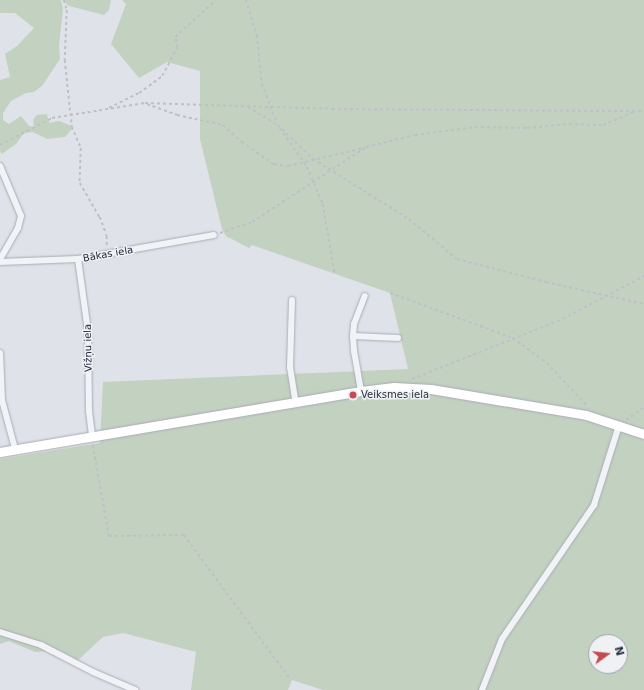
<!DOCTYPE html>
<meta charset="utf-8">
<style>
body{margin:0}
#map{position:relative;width:644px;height:690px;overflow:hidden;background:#dfe2e8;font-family:"DejaVu Sans",sans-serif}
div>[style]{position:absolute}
.green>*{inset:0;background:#c3d1c1}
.path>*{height:1.5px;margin-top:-0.75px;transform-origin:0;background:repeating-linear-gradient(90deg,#bec0c6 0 3px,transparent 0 6px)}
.roads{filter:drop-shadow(0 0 1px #a8acb5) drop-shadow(0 0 1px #a8acb5)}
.street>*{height:6px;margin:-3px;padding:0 3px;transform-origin:3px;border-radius:3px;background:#f2f3f6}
.secondary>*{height:9px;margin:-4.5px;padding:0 4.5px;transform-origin:4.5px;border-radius:4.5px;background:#fff}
.dots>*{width:11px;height:11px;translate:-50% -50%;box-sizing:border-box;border:2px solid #eff1f5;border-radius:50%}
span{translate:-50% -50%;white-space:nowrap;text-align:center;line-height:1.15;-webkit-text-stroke:3px #eff1f5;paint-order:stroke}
.street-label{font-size:10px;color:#292f3e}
.poi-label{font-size:10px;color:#292f3e}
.left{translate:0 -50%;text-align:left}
.north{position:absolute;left:588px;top:634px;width:40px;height:40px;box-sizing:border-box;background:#eff1f5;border:1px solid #a0a3ac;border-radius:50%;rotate:75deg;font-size:11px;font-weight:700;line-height:16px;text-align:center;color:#292f3e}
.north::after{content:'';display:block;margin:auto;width:14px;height:18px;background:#c54b51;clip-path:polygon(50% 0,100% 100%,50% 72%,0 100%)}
</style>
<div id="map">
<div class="green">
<div style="clip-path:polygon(0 0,61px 0,63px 9px,59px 46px,60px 59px,42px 86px,34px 92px,26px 93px,11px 101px,3px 113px,3px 120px,9px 124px,21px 116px,29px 126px,34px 127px,33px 120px,37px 115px,47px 114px,49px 123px,59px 121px,74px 127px,65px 137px,47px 139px,33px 132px,24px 133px,16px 144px,2px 154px,0 151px,0 80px,10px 77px,5px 54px,17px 46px,34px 28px,15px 13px,0 13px)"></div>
<div style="clip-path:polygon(62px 0,111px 0,109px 10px,104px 15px,69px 6px)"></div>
<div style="clip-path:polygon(evenodd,122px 0,644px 0,644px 690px,323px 690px,292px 680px,288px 690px,191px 690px,196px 652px,123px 633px,103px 637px,78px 660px,59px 650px,35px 652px,9px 641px,0 644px,0 459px,100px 443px,103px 382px,408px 369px,390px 293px,252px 245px,249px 248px,226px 236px,222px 229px,200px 139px,200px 71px,167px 62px,139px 78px,111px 44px,126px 4px,122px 0,596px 642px,620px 642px,620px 666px,596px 666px,596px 642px)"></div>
</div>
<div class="path">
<div style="left:64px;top:0;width:10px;rotate:73deg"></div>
<div style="left:67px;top:10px;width:50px;rotate:92.3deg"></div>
<div style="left:65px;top:60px;width:67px;rotate:84deg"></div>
<div style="left:72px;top:127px;width:23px;rotate:67deg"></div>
<div style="left:81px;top:148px;width:35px;rotate:92deg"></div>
<div style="left:80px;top:183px;width:39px;rotate:60deg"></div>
<div style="left:100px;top:217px;width:20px;rotate:70deg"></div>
<div style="left:107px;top:236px;width:12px;rotate:90deg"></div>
<div style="left:246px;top:0;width:37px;rotate:73deg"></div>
<div style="left:257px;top:35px;width:49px;rotate:84.2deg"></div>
<div style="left:262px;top:84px;width:42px;rotate:69deg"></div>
<div style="left:147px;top:104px;width:32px;rotate:20deg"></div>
<div style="left:177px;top:115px;width:47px;rotate:12.3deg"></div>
<div style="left:223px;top:125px;width:25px;rotate:42deg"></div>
<div style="left:242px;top:142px;width:39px;rotate:35deg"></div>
<div style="left:274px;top:164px;width:14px;rotate:8deg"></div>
<div style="left:288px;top:166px;width:78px;rotate:-13.3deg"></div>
<div style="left:248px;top:107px;width:35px;rotate:31deg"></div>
<div style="left:278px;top:125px;width:49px;rotate:44.2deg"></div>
<div style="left:313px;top:159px;width:113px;rotate:32deg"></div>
<div style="left:409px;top:219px;width:62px;rotate:39.8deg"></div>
<div style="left:457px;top:259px;width:92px;rotate:14.5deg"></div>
<div style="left:546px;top:282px;width:100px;rotate:12.7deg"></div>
<div style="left:109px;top:108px;width:34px;rotate:-27deg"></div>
<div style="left:139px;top:93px;width:29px;rotate:-36deg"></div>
<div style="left:162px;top:76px;width:32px;rotate:-62deg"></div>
<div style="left:177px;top:48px;width:11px;rotate:-100deg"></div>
<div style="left:175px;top:37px;width:55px;rotate:-42.1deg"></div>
<div style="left:280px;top:128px;width:47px;rotate:55.3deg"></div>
<div style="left:307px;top:167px;width:40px;rotate:66.6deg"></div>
<div style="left:323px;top:204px;width:72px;rotate:80.4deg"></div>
<div style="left:0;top:145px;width:59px;rotate:-27.4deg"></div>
<div style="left:52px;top:118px;width:94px;rotate:-9.2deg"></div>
<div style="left:145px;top:103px;width:187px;rotate:1.8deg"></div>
<div style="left:332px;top:109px;width:312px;rotate:0.4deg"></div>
<div style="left:220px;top:233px;width:34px;rotate:-19deg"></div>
<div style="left:252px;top:222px;width:136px;rotate:-33.3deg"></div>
<div style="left:366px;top:147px;width:50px;rotate:-13.8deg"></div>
<div style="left:415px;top:135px;width:61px;rotate:-7.6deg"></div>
<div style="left:475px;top:127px;width:52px;rotate:1.1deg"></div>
<div style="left:527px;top:128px;width:42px;rotate:-5.4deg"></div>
<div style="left:569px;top:124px;width:34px;rotate:2deg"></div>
<div style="left:603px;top:125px;width:33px;rotate:-23deg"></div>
<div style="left:390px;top:293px;width:131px;rotate:20.1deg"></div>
<div style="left:513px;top:338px;width:42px;rotate:36.3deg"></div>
<div style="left:547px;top:363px;width:60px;rotate:47deg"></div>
<div style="left:412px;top:379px;width:162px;rotate:-21.7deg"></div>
<div style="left:563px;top:319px;width:92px;rotate:-28deg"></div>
<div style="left:626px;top:420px;width:22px;rotate:-36deg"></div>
<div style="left:93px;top:445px;width:92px;rotate:80deg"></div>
<div style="left:109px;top:536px;width:75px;rotate:-0.8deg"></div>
<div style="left:184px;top:535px;width:180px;rotate:53.6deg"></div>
</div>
<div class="roads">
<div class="street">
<div style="left:0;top:166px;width:54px;rotate:67.2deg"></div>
<div style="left:21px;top:216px;width:12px;rotate:104deg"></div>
<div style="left:18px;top:228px;width:36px;rotate:120deg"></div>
<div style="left:78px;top:259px;width:73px;rotate:82.1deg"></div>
<div style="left:88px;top:331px;width:80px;rotate:89.3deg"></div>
<div style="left:89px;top:411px;width:26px;rotate:83deg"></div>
<div style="left:0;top:262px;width:78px;rotate:-2.2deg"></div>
<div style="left:78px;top:259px;width:138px;rotate:-10deg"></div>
<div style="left:292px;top:300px;width:67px;rotate:91.7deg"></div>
<div style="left:290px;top:367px;width:36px;rotate:81deg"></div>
<div style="left:353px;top:336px;width:45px;rotate:2.5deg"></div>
<div style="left:0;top:353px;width:47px;rotate:87.6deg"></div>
<div style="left:2px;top:400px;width:51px;rotate:75.1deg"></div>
<div style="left:361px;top:391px;width:41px;rotate:-99.9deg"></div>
<div style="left:354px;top:351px;width:15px;rotate:-94deg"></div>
<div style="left:353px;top:336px;width:12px;rotate:-85deg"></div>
<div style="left:354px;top:324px;width:30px;rotate:-69deg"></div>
<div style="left:0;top:632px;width:43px;rotate:17.6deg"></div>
<div style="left:41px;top:645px;width:59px;rotate:27.4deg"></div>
<div style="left:93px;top:672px;width:46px;rotate:23.2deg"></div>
<div style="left:482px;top:690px;width:55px;rotate:-68.6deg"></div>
<div style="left:502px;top:639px;width:163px;rotate:-55.5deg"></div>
<div style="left:594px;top:505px;width:84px;rotate:-72.6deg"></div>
</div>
<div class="secondary">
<div style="left:0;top:452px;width:366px;rotate:-9.6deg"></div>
<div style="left:361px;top:391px;width:33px;rotate:-7deg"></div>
<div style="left:394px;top:387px;width:37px;rotate:3deg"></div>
<div style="left:431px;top:389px;width:157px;rotate:9.5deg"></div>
<div style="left:586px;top:415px;width:61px;rotate:18.1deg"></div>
</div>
</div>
<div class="dots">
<div style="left:353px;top:395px;background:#c54b51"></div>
</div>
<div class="street-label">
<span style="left:108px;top:254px;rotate:-10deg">Bākas iela</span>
<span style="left:88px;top:348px;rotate:-91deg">Vižņu iela</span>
</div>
<div class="poi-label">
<span class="left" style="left:361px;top:395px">Veiksmes iela</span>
</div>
<div class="north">N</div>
</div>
